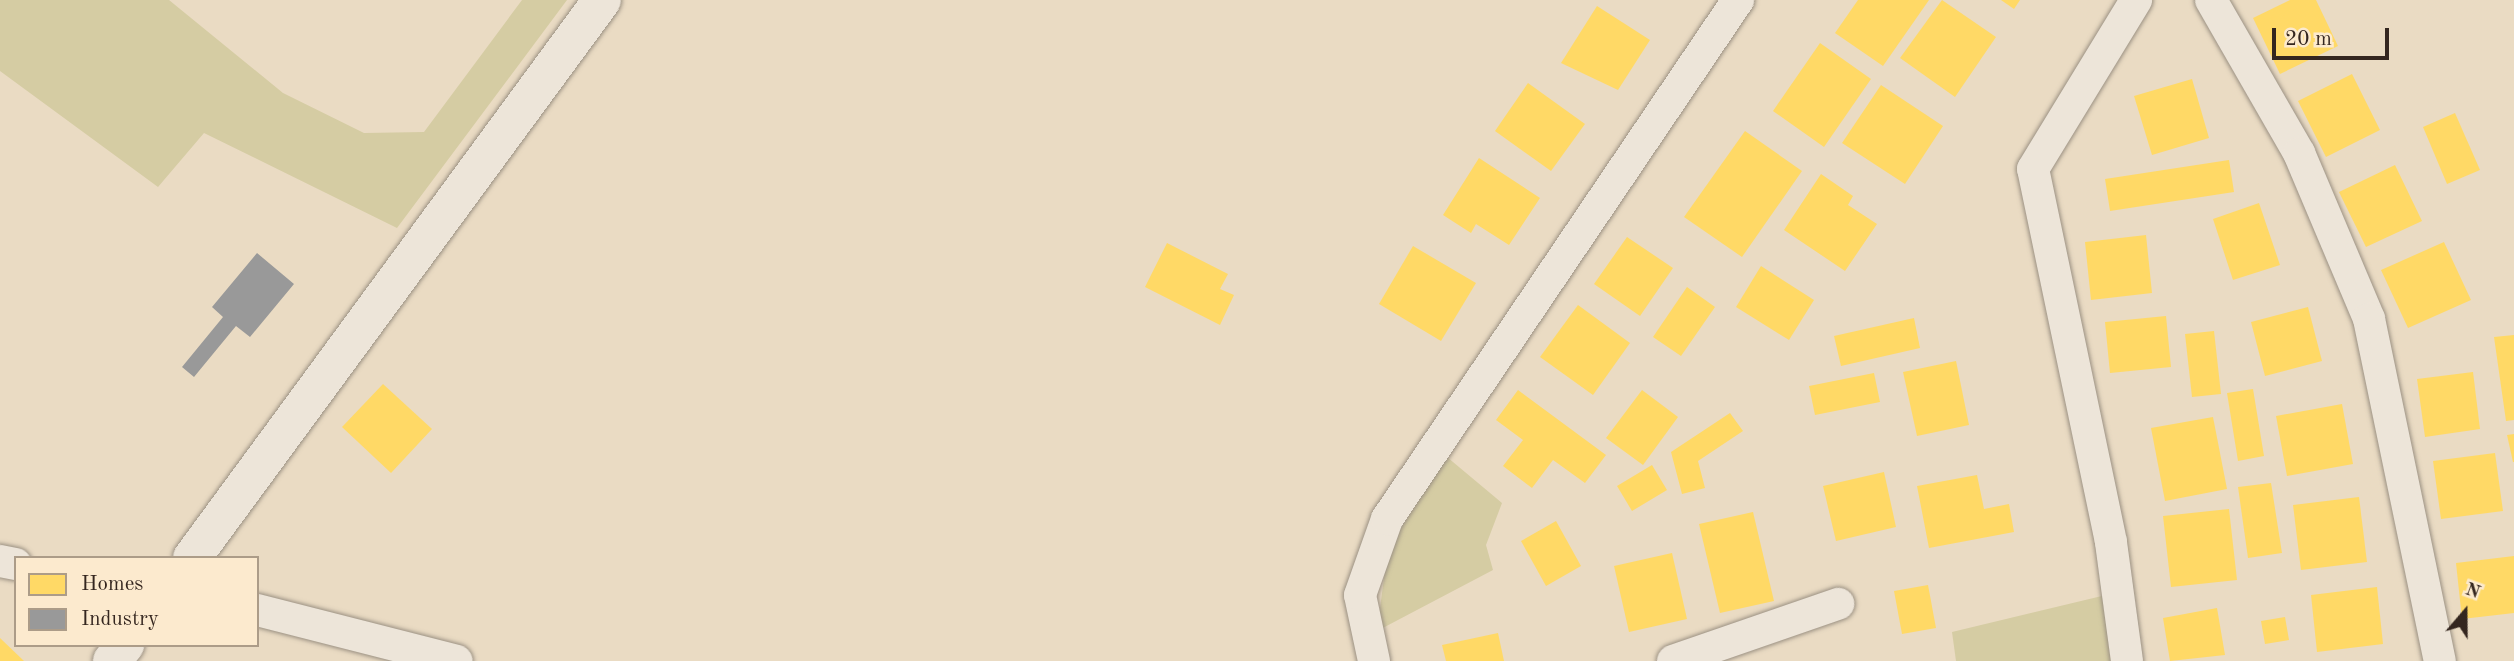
<!DOCTYPE html>
<style>
body{margin:0}
#map{position:relative;width:2514px;height:661px;overflow:hidden;background:#eadbc3;font-family:"Old Standard TT",serif}
div>[style]{position:absolute}
.green>*{inset:0;background:#d5cca3}
.homes>*{inset:0;background:#ffd966}
.industry>*{inset:0;background:#999}
.roads{filter:drop-shadow(0 0 2px #9b9183) drop-shadow(0 0 2px #9b9183)}
.minor>*{height:32px;margin:-16px;padding:0 16px;transform-origin:16px;border-radius:16px;background:#ede5d9}
.tertiary>*{height:38px;margin:-19px;padding:0 19px;transform-origin:19px;border-radius:19px;background:#ede5d9}
span{translate:-50% -50%;white-space:nowrap;text-align:center;line-height:1.15;-webkit-text-stroke:7px #fceace;paint-order:stroke}
.legend{position:absolute;left:14px;top:556px;width:245px;height:91px;box-sizing:border-box;background:#fceace;border:2px solid #ac9c88;margin:0;padding:9px 12px;list-style:none;font-size:21px;color:#34261f}
.legend li{display:flex;align-items:center;gap:14px;height:35px}
.legend b{width:35px;border:2px solid #ac9c88}
.north{position:absolute;left:2430px;top:577px;width:70px;height:70px;-webkit-text-stroke:5px #fceace;paint-order:stroke;rotate:20deg;font-size:19px;font-weight:700;line-height:28px;text-align:center;color:#34261f}
.north::after{content:'';display:block;margin:auto;width:24px;height:32px;background:#34261f;clip-path:polygon(50% 0,100% 100%,50% 72%,0 100%)}
.scale{position:absolute;left:2272px;top:28px;width:117px;height:32px;box-sizing:border-box;border:4px solid #34261f;border-top:0;padding-left:9px;font-size:21px;line-height:24px;white-space:nowrap;color:#34261f;-webkit-text-stroke:5px #fceace;paint-order:stroke}
</style>
<div id="map">
<div class="green">
<div style="clip-path:polygon(0 0,169px 0,283px 93px,364px 133px,424px 132px,522px 0,567px 0,397px 228px,204px 133px,158px 187px,0 71px)"></div>
<div style="clip-path:polygon(1447px 457px,1502px 503px,1486px 545px,1493px 570px,1377px 631px,1388px 548px)"></div>
<div style="clip-path:polygon(2106px 595px,2112px 661px,1956px 661px,1952px 632px)"></div>
</div>
<div class="homes">
<div style="clip-path:polygon(1858px 0,1929px 0,1883px 66px,1835px 33px)"></div>
<div style="clip-path:polygon(1942px 0,1996px 37px,1955px 97px,1900px 58px)"></div>
<div style="clip-path:polygon(2001px 0,2020px 0,2014px 9px)"></div>
<div style="clip-path:polygon(2290px 0,2316px 0,2338px 46px,2280px 74px,2253px 18px)"></div>
<div style="clip-path:polygon(1597px 6px,1650px 40px,1618px 90px,1561px 63px)"></div>
<div style="clip-path:polygon(1820px 43px,1871px 79px,1824px 147px,1773px 111px)"></div>
<div style="clip-path:polygon(2352px 74px,2380px 130px,2326px 157px,2298px 101px)"></div>
<div style="clip-path:polygon(2192px 79px,2209px 138px,2152px 155px,2134px 96px)"></div>
<div style="clip-path:polygon(1528px 83px,1585px 124px,1551px 171px,1495px 131px)"></div>
<div style="clip-path:polygon(1881px 85px,1943px 126px,1905px 184px,1842px 143px)"></div>
<div style="clip-path:polygon(2455px 113px,2480px 170px,2447px 184px,2423px 127px)"></div>
<div style="clip-path:polygon(1745px 131px,1802px 171px,1742px 257px,1684px 217px)"></div>
<div style="clip-path:polygon(1479px 158px,1540px 198px,1509px 245px,1476px 224px,1471px 233px,1443px 215px)"></div>
<div style="clip-path:polygon(2229px 160px,2234px 192px,2110px 211px,2105px 179px)"></div>
<div style="clip-path:polygon(2395px 165px,2422px 221px,2366px 247px,2339px 192px)"></div>
<div style="clip-path:polygon(1821px 174px,1853px 196px,1848px 205px,1877px 224px,1845px 271px,1784px 230px)"></div>
<div style="clip-path:polygon(2259px 203px,2280px 265px,2233px 280px,2213px 219px)"></div>
<div style="clip-path:polygon(2146px 235px,2152px 293px,2091px 300px,2085px 242px)"></div>
<div style="clip-path:polygon(1627px 237px,1673px 268px,1640px 316px,1594px 284px)"></div>
<div style="clip-path:polygon(2444px 242px,2471px 300px,2408px 328px,2381px 270px)"></div>
<div style="clip-path:polygon(1167px 243px,1228px 274px,1220px 289px,1234px 295px,1220px 325px,1145px 287px)"></div>
<div style="clip-path:polygon(1413px 246px,1476px 283px,1441px 341px,1379px 304px)"></div>
<div style="clip-path:polygon(1761px 266px,1814px 300px,1789px 340px,1736px 307px)"></div>
<div style="clip-path:polygon(1687px 287px,1715px 307px,1681px 356px,1653px 337px)"></div>
<div style="clip-path:polygon(1578px 305px,1630px 343px,1593px 395px,1540px 357px)"></div>
<div style="clip-path:polygon(2308px 307px,2322px 361px,2265px 376px,2251px 322px)"></div>
<div style="clip-path:polygon(2166px 316px,2171px 367px,2110px 373px,2105px 322px)"></div>
<div style="clip-path:polygon(1914px 318px,1920px 348px,1841px 366px,1834px 336px)"></div>
<div style="clip-path:polygon(2214px 331px,2221px 394px,2192px 397px,2185px 334px)"></div>
<div style="clip-path:polygon(2514px 335px,2514px 420px,2506px 421px,2494px 337px)"></div>
<div style="clip-path:polygon(1956px 361px,1969px 425px,1917px 436px,1903px 372px)"></div>
<div style="clip-path:polygon(2473px 372px,2480px 429px,2425px 437px,2417px 379px)"></div>
<div style="clip-path:polygon(1874px 373px,1880px 402px,1815px 415px,1809px 386px)"></div>
<div style="clip-path:polygon(383px 384px,432px 429px,391px 473px,342px 427px)"></div>
<div style="clip-path:polygon(2253px 389px,2264px 456px,2238px 461px,2227px 393px)"></div>
<div style="clip-path:polygon(1518px 390px,1606px 455px,1585px 483px,1553px 460px,1532px 488px,1503px 466px,1523px 440px,1496px 420px)"></div>
<div style="clip-path:polygon(1642px 390px,1678px 417px,1643px 465px,1606px 438px)"></div>
<div style="clip-path:polygon(2342px 404px,2353px 464px,2287px 476px,2276px 416px)"></div>
<div style="clip-path:polygon(1730px 413px,1743px 431px,1698px 461px,1705px 488px,1682px 494px,1671px 452px)"></div>
<div style="clip-path:polygon(2213px 417px,2227px 489px,2165px 501px,2151px 428px)"></div>
<div style="clip-path:polygon(2514px 434px,2514px 462px,2513px 462px,2507px 435px)"></div>
<div style="clip-path:polygon(2495px 453px,2503px 511px,2441px 519px,2433px 461px)"></div>
<div style="clip-path:polygon(1652px 465px,1667px 490px,1632px 511px,1617px 486px)"></div>
<div style="clip-path:polygon(1884px 472px,1896px 527px,1836px 541px,1823px 486px)"></div>
<div style="clip-path:polygon(1977px 475px,1984px 509px,2009px 504px,2014px 532px,1929px 548px,1917px 486px)"></div>
<div style="clip-path:polygon(2271px 483px,2282px 553px,2248px 558px,2238px 487px)"></div>
<div style="clip-path:polygon(2359px 497px,2367px 562px,2301px 570px,2293px 505px)"></div>
<div style="clip-path:polygon(2229px 509px,2237px 580px,2171px 587px,2163px 516px)"></div>
<div style="clip-path:polygon(1753px 512px,1774px 601px,1720px 613px,1699px 524px)"></div>
<div style="clip-path:polygon(1556px 521px,1581px 566px,1546px 586px,1521px 541px)"></div>
<div style="clip-path:polygon(1672px 553px,1687px 619px,1629px 632px,1614px 566px)"></div>
<div style="clip-path:polygon(2514px 556px,2514px 613px,2462px 619px,2456px 563px)"></div>
<div style="clip-path:polygon(1928px 585px,1936px 628px,1902px 634px,1894px 591px)"></div>
<div style="clip-path:polygon(2377px 587px,2383px 644px,2317px 652px,2311px 595px)"></div>
<div style="clip-path:polygon(2217px 608px,2225px 655px,2170px 661px,2163px 618px)"></div>
<div style="clip-path:polygon(2285px 617px,2289px 640px,2265px 644px,2261px 621px)"></div>
<div style="clip-path:polygon(1498px 633px,1504px 661px,1446px 661px,1442px 645px)"></div>
<div style="clip-path:polygon(0 638px,24px 661px,0 661px)"></div>
</div>
<div class="industry">
<div style="clip-path:polygon(257px 253px,294px 284px,250px 337px,236px 326px,194px 377px,182px 367px,223px 317px,212px 307px)"></div>
</div>
<div class="roads">
<div class="minor">
<div style="left:2211px;top:0;width:177px;rotate:60.1deg"></div>
<div style="left:2299px;top:153px;width:180px;rotate:67.1deg"></div>
<div style="left:2369px;top:319px;width:349px;rotate:78.3deg"></div>
<div style="left:0;top:561px;width:16px;rotate:11deg"></div>
<div style="left:257px;top:610px;width:206px;rotate:14.3deg"></div>
<div style="left:1374px;top:661px;width:67px;rotate:-102deg"></div>
<div style="left:1360px;top:595px;width:81px;rotate:-70.4deg"></div>
<div style="left:1387px;top:519px;width:627px;rotate:-55.93deg"></div>
<div style="left:1673px;top:661px;width:175px;rotate:-19.1deg"></div>
<div style="left:2127px;top:661px;width:120px;rotate:-97.7deg"></div>
<div style="left:2111px;top:542px;width:381px;rotate:-101.8deg"></div>
<div style="left:2033px;top:169px;width:198px;rotate:-58.6deg"></div>
</div>
<div class="tertiary">
<div style="left:192px;top:558px;width:692px;rotate:-53.69deg"></div>
<div style="left:112px;top:661px;width:21px;rotate:-51deg"></div>
</div>
</div>
<ul class="legend">
<li><b style="height:19px;background:#ffd966"></b>Homes</li>
<li><b style="height:19px;background:#999"></b>Industry</li>
</ul>
<div class="north">N</div>
<div class="scale">20 m</div>
</div>
